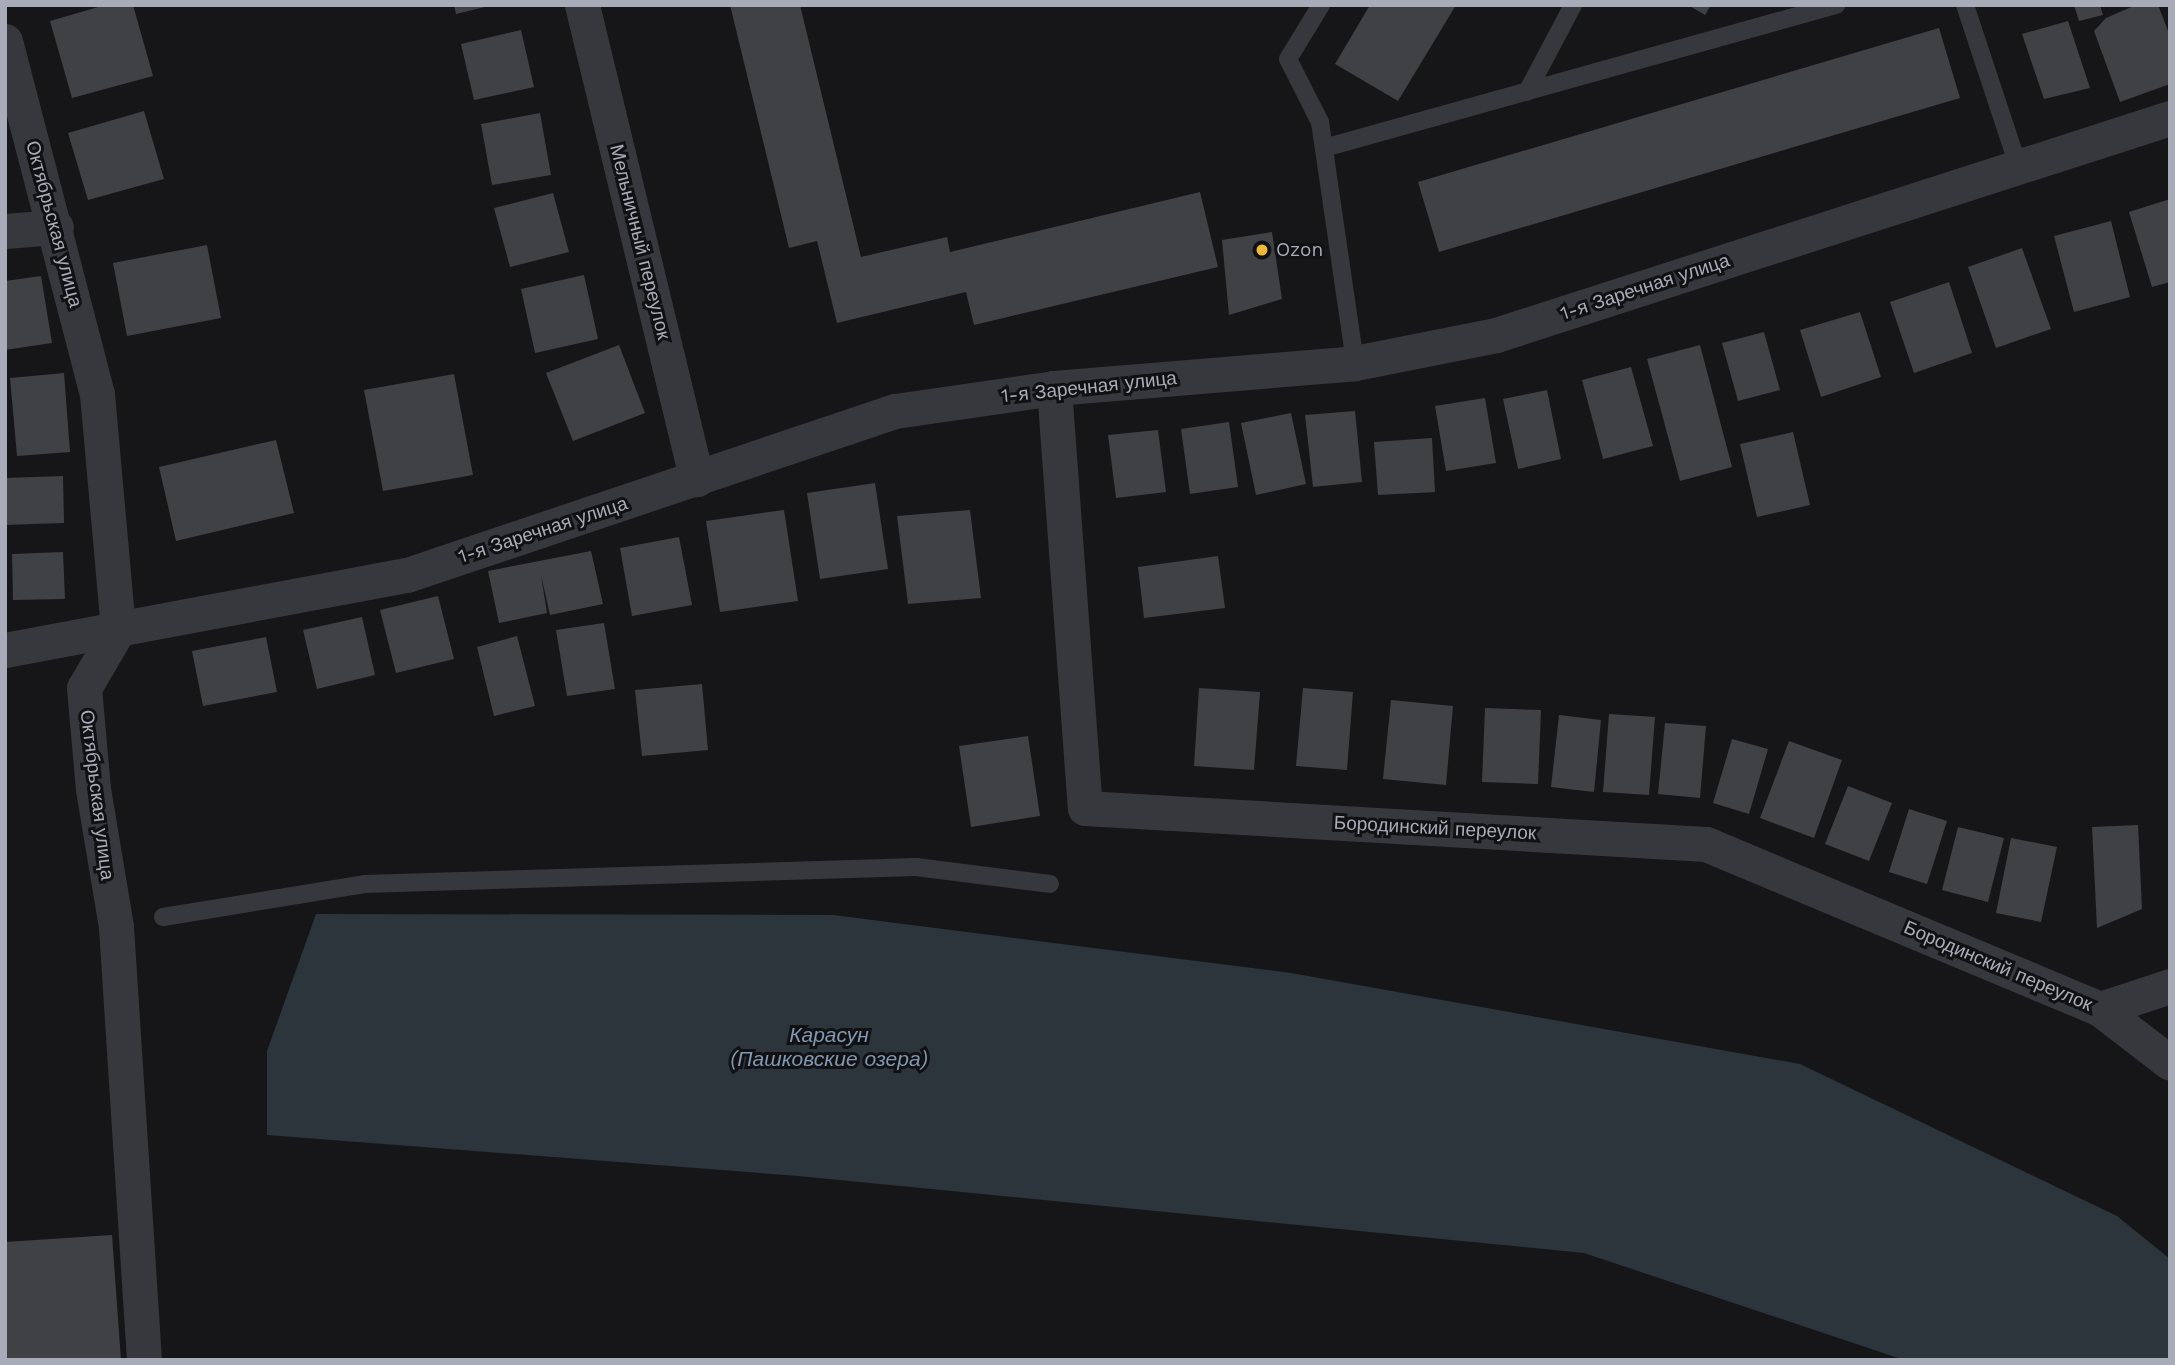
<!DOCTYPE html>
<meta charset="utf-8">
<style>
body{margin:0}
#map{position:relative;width:2175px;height:1365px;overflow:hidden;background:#161618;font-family:"Work Sans",sans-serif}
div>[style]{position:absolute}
.water>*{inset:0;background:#2c343c}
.building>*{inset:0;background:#404145}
.service>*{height:18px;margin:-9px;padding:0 9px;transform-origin:9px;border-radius:9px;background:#37383d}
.minor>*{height:35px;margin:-17.5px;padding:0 17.5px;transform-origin:17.5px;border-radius:17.5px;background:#37383d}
.dots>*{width:19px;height:19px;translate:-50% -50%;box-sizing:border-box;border:4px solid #111113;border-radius:50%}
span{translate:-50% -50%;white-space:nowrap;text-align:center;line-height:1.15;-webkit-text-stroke:6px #111113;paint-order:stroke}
.street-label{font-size:19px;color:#a8acb8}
.poi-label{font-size:19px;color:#a8acb8}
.left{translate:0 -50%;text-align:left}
.water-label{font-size:21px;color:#8098b2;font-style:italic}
.frame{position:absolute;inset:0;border:7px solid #a8acb8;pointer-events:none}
</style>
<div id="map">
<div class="water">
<div style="clip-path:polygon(316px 914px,833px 915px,1291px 973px,1800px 1064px,2117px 1216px,2170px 1259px,2170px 1360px,1904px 1360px,1584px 1253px,798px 1176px,267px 1135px,267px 1051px)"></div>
</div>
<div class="building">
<div style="clip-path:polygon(105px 5px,133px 5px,153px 76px,72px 98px,50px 21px)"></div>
<div style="clip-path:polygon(454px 5px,489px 5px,489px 6px,456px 14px)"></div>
<div style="clip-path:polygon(730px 5px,800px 5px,861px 257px,947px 237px,950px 252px,1200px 192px,1218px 267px,974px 325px,966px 292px,837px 323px,817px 241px,789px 248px)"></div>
<div style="clip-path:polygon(1370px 5px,1456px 5px,1398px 101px,1335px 64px)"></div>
<div style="clip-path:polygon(1688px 5px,1711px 5px,1705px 15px)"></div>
<div style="clip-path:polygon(2074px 5px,2100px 5px,2103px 15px,2079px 21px)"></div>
<div style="clip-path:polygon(2136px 5px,2158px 5px,2170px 36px,2170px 84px,2120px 102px,2094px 31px,2106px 18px)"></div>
<div style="clip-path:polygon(2068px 21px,2090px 88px,2044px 99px,2022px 34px)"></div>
<div style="clip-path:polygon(1939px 28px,1960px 98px,1439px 252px,1418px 182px)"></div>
<div style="clip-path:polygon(521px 30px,534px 87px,474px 100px,461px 44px)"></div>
<div style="clip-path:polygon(144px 111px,164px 179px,88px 200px,68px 133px)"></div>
<div style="clip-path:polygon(540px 113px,551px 175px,492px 185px,481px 124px)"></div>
<div style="clip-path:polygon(553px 193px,569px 252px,510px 267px,494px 208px)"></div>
<div style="clip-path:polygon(2170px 199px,2170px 282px,2152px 287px,2129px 212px)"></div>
<div style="clip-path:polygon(2111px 221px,2130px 297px,2074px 312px,2054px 236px)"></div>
<div style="clip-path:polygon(1272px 232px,1282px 299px,1229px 315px,1222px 240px)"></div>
<div style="clip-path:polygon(207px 245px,221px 318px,127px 336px,113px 263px)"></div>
<div style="clip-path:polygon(2022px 248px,2051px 329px,1996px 348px,1968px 267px)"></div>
<div style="clip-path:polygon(584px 275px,598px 339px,535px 353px,521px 289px)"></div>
<div style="clip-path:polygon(41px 276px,52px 343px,5px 350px,5px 281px)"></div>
<div style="clip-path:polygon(1949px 282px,1972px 353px,1914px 373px,1890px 302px)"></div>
<div style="clip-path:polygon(1860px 312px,1881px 377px,1821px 397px,1800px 330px)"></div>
<div style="clip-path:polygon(1764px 332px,1780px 390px,1738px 401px,1722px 343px)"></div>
<div style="clip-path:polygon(619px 345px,645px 413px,573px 441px,546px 373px)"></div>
<div style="clip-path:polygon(1700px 345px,1732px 467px,1680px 481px,1647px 359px)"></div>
<div style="clip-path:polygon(1631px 367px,1653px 446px,1603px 459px,1582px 380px)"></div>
<div style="clip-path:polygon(64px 373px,70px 452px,17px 456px,10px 378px)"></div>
<div style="clip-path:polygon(454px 374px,473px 475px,383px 491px,364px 390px)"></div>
<div style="clip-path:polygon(1547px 390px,1561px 459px,1518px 469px,1503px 399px)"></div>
<div style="clip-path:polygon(1485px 398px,1496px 463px,1446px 471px,1435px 406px)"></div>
<div style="clip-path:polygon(1355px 411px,1362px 482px,1313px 487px,1305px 415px)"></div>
<div style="clip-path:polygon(1291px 413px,1306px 484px,1256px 495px,1241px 423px)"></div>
<div style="clip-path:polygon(1229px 422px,1238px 487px,1190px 494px,1181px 429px)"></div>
<div style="clip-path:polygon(1158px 430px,1166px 492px,1116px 498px,1108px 435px)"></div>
<div style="clip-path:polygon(1793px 432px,1810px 505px,1757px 517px,1740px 444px)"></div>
<div style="clip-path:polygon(1432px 438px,1435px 492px,1378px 495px,1374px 442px)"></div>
<div style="clip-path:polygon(276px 440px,294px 513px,176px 541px,159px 467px)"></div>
<div style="clip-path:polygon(63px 476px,64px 523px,5px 525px,5px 478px)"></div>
<div style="clip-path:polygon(875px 483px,888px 569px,820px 579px,807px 493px)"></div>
<div style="clip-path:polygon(784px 510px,798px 601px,720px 612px,706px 521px)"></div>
<div style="clip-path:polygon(970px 510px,981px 598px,908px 604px,897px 516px)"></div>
<div style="clip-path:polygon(679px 537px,692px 605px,632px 616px,620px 548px)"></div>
<div style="clip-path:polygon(591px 551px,603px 604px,550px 615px,541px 575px,547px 613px,499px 623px,488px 571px)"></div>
<div style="clip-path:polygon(63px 552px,65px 599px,13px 600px,12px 554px)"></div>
<div style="clip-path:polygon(1218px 556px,1225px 608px,1144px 618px,1138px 567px)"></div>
<div style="clip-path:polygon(438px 596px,454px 659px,396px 673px,380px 610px)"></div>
<div style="clip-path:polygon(362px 617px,375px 675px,317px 689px,303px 630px)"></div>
<div style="clip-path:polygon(604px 623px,615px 689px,567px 696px,556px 630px)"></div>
<div style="clip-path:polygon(517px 636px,535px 706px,494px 716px,477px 647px)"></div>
<div style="clip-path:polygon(266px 637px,277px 692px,203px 706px,192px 651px)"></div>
<div style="clip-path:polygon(702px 684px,708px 750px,642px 756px,635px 690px)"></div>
<div style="clip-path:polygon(1199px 688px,1260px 692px,1254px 770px,1194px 766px)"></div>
<div style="clip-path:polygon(1303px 688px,1353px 692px,1347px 770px,1296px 766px)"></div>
<div style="clip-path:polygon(1391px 700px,1453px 706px,1446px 785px,1383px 779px)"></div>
<div style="clip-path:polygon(1485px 708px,1541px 710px,1538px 784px,1482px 782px)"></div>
<div style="clip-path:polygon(1609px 714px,1655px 717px,1649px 795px,1603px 792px)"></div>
<div style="clip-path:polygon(1559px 715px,1601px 720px,1594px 792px,1551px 787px)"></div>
<div style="clip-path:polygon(1665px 723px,1706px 726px,1700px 798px,1658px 794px)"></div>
<div style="clip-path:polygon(1028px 736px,1040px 816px,971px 827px,959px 746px)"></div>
<div style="clip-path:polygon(1732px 739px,1768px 749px,1749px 814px,1713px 803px)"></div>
<div style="clip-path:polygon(1789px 741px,1842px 760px,1814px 838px,1760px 818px)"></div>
<div style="clip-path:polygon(1848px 786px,1892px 803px,1869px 861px,1825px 844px)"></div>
<div style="clip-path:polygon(1909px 809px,1947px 821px,1927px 884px,1889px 872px)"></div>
<div style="clip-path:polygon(2138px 825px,2142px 909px,2097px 928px,2092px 827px)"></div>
<div style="clip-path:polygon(1958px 827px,2004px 838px,1988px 902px,1942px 890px)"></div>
<div style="clip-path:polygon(2011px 838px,2057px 847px,2041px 922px,1996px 913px)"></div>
<div style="clip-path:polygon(112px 1235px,121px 1360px,5px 1360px,5px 1242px)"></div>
</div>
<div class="service">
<div style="left:1321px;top:5px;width:63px;rotate:121.4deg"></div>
<div style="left:1288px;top:59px;width:71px;rotate:63.1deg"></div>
<div style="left:1320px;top:122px;width:244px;rotate:81.7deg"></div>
<div style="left:1965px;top:5px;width:172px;rotate:71.7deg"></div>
<div style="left:1527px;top:92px;width:98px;rotate:-62.1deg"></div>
<div style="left:1324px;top:148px;width:532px;rotate:-15.6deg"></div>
<div style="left:163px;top:917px;width:204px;rotate:-9.3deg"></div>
<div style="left:364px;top:884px;width:552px;rotate:-1.76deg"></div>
<div style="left:916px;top:867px;width:135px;rotate:7.2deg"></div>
</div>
<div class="minor">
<div style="left:582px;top:5px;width:488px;rotate:76.4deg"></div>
<div style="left:5px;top:41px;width:365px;rotate:75.4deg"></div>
<div style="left:97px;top:394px;width:237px;rotate:84.9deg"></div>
<div style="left:118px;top:630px;width:67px;rotate:120.4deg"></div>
<div style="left:84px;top:688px;width:101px;rotate:84.9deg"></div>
<div style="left:93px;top:789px;width:140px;rotate:80.5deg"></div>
<div style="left:116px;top:927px;width:434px;rotate:86.3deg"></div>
<div style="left:5px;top:231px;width:51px;rotate:-4.5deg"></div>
<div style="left:1054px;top:388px;width:421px;rotate:85.8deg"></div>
<div style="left:1085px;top:808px;width:622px;rotate:3.32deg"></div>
<div style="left:1706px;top:844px;width:427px;rotate:22.7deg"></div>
<div style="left:2100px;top:1009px;width:74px;rotate:-18.2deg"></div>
<div style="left:5px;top:650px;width:409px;rotate:-10.6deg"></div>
<div style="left:407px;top:575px;width:515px;rotate:-18.58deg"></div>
<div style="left:895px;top:411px;width:161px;rotate:-8.2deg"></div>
<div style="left:1054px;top:388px;width:302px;rotate:-4.7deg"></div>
<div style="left:1355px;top:363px;width:144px;rotate:-11.2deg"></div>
<div style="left:1496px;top:335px;width:708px;rotate:-17.85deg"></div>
<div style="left:2100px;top:1009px;width:88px;rotate:37.6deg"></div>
</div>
<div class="dots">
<div style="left:1262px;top:250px;background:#efb937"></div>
</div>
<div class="street-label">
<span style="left:54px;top:224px;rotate:75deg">Октябрьская улица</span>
<span style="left:640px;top:242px;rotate:76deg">Мельничный переулок</span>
<span style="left:1645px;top:287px;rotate:-18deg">1-я Заречная улица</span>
<span style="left:1089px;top:387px;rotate:-6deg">1-я Заречная улица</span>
<span style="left:543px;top:530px;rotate:-18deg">1-я Заречная улица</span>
<span style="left:97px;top:795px;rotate:83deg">Октябрьская улица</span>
<span style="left:1435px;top:828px;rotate:3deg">Бородинский переулок</span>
<span style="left:1998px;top:966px;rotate:23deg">Бородинский переулок</span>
</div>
<div class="poi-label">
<span class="left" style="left:1276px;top:250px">Ozon</span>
</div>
<div class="water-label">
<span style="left:829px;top:1047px">Карасун<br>(Пашковские озера)</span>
</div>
<div class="frame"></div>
</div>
